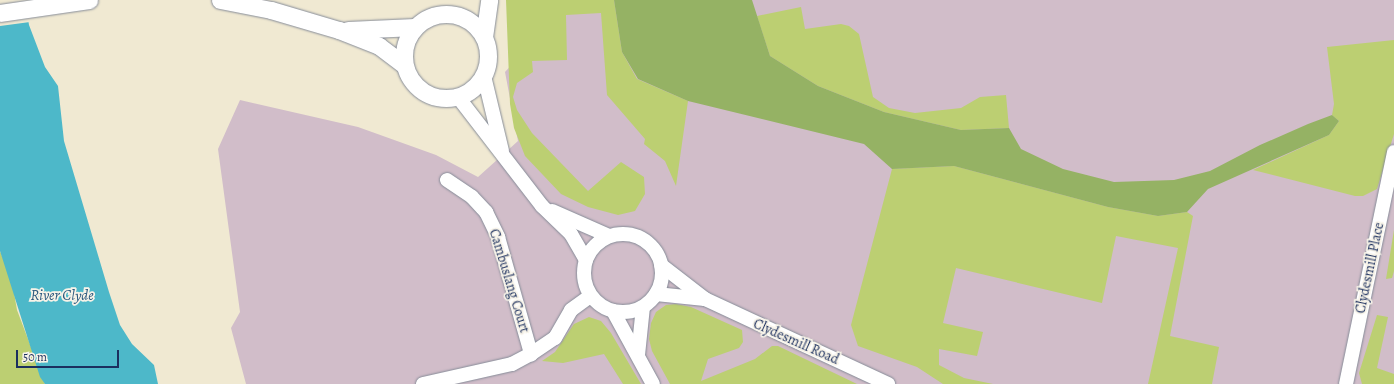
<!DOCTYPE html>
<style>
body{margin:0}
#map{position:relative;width:1394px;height:384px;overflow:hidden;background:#f0e9d2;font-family:Alegreya,serif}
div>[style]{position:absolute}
.industrial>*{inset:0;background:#d1bdc9}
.green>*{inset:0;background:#bccf72}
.forest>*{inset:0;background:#95b264}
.water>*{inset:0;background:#4db8c9}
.pier>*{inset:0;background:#f0e9d2}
.roads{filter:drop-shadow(0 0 1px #868c98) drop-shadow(0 0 1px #868c98)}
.minor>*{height:14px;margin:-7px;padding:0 7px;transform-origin:7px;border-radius:7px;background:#fff}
.minor>.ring{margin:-7px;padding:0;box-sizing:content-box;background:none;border:14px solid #fff;border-radius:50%}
.tertiary>*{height:17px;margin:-8.5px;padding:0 8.5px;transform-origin:8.5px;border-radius:8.5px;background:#fff}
.tertiary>.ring{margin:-8.5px;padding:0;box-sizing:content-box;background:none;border:17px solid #fff;border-radius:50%}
span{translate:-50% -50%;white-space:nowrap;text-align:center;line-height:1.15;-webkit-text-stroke:3.5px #f7f3e8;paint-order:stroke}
.street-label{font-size:14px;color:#1b2f5e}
.water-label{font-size:15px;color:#2a587e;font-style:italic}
.scale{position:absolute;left:16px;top:350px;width:103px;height:18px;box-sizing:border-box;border:2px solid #1b2f5e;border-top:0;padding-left:5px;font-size:12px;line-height:14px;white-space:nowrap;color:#1b2f5e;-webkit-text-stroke:3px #f7f3e8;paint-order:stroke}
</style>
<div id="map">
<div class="industrial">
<div style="clip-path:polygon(623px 0,1394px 0,1394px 384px,246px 384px,231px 328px,240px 312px,218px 149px,240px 100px,358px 127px,436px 155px,478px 177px,518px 141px,505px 72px,529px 46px,559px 3px)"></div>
</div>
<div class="green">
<div style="clip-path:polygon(506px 0,614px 0,622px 52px,637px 79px,688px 101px,676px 186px,665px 161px,644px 144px,645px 139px,607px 95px,601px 13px,566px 15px,567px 60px,532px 61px,533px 72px,517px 83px,513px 97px,517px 110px,532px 133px,588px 191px,621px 162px,644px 177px,645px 194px,635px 211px,618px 215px,588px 207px,561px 194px,525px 156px,514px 128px,510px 104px)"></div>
<div style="clip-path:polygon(801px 7px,805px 29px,841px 24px,849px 26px,859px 34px,873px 97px,889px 108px,915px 113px,961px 108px,980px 97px,1006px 95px,1009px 128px,961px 130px,884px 112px,818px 86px,770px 56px,757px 16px)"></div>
<div style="clip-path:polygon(1394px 40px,1394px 134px,1377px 189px,1363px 196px,1355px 196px,1253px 170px,1329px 135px,1339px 121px,1332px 115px,1334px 104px,1327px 47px)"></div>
<div style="clip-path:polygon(954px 166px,1108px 207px,1158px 216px,1187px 212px,1193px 216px,1170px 336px,1219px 347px,1212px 384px,1148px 384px,1178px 248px,1116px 236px,1102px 303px,956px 268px,943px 323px,983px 332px,977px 356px,939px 349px,939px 365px,964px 378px,993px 384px,943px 384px,917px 367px,858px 346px,851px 325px,892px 169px)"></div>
<div style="clip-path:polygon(1394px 230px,1394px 271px,1392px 278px,1386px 279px)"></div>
<div style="clip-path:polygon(0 251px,12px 281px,17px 310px,45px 384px,0 384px)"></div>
<div style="clip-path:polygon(676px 304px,691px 307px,742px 330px,743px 342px,739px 348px,708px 359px,701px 381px,755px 359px,772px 346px,778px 346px,857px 384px,670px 384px,652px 351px,649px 339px,651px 323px,656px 312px,666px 305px)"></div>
<div style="clip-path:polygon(1377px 315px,1388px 317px,1377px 368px,1394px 374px,1394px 384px,1362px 384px,1359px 373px)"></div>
<div style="clip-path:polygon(589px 317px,601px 321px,611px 333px,641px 384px,623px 384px,604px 354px,563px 363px,542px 361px,555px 352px,574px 324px)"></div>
</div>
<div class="forest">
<div style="clip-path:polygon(614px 0,752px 0,770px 56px,818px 86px,884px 112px,961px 130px,1009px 128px,1021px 149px,1063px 169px,1114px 182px,1174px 180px,1210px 171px,1260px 145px,1308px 124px,1332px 115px,1339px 121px,1329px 135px,1208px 189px,1187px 212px,1158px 216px,1108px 207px,954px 166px,892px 169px,864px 144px,688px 101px,638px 79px,622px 52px)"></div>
</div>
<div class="water">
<div style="clip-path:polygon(0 0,25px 0,29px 25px,45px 67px,58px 86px,64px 141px,109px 292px,120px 325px,132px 344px,154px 365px,158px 384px,45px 384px,40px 377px,0 251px)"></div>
</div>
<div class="pier">
<div style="clip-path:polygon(0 0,27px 0,30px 22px,0 26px)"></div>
</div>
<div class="roads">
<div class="minor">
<div style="left:484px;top:76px;width:77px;rotate:76.5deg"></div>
<div style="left:458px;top:97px;width:138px;rotate:52.4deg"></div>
<div style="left:542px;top:206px;width:40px;rotate:44deg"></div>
<div style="left:571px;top:234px;width:30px;rotate:60deg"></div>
<div style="left:447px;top:180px;width:30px;rotate:34deg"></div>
<div style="left:472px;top:197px;width:21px;rotate:47deg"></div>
<div style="left:486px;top:212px;width:28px;rotate:64deg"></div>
<div style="left:498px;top:237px;width:122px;rotate:74.2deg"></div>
<div style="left:552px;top:211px;width:62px;rotate:23.7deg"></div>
<div class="ring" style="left:584px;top:234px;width:64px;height:64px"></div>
<div style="left:661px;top:265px;width:56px;rotate:37.7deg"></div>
<div style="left:705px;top:299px;width:202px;rotate:24.9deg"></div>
<div style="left:656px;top:294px;width:49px;rotate:5.8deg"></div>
<div style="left:613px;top:311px;width:83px;rotate:61.3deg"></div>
<div style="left:638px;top:355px;width:48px;rotate:-84.1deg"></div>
<div style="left:423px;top:384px;width:91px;rotate:-12.7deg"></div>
<div style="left:512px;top:364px;width:21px;rotate:-28deg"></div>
<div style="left:531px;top:354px;width:29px;rotate:-34deg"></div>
<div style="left:555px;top:338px;width:32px;rotate:-60deg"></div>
<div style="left:571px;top:310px;width:24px;rotate:-36deg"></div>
<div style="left:1346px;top:384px;width:237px;rotate:-78.3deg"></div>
</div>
<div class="tertiary">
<div style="left:220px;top:0;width:52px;rotate:11.1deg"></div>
<div style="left:271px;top:10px;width:71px;rotate:16.4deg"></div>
<div style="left:339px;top:30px;width:43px;rotate:21.8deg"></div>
<div style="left:379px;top:46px;width:31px;rotate:37deg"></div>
<div style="left:0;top:13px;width:90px;rotate:-8.3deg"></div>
<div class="ring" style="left:404px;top:14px;width:67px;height:67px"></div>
<div style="left:348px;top:30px;width:67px;rotate:-2.6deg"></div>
<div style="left:484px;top:37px;width:37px;rotate:-82deg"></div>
</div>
</div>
<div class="street-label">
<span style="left:1370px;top:268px;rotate:-78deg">Clydesmill Place</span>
<span style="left:509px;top:281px;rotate:73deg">Cambuslang Court</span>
<span style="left:796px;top:342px;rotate:24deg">Clydesmill Road</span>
</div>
<div class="water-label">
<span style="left:62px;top:296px">River Clyde</span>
</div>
<div class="scale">50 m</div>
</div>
